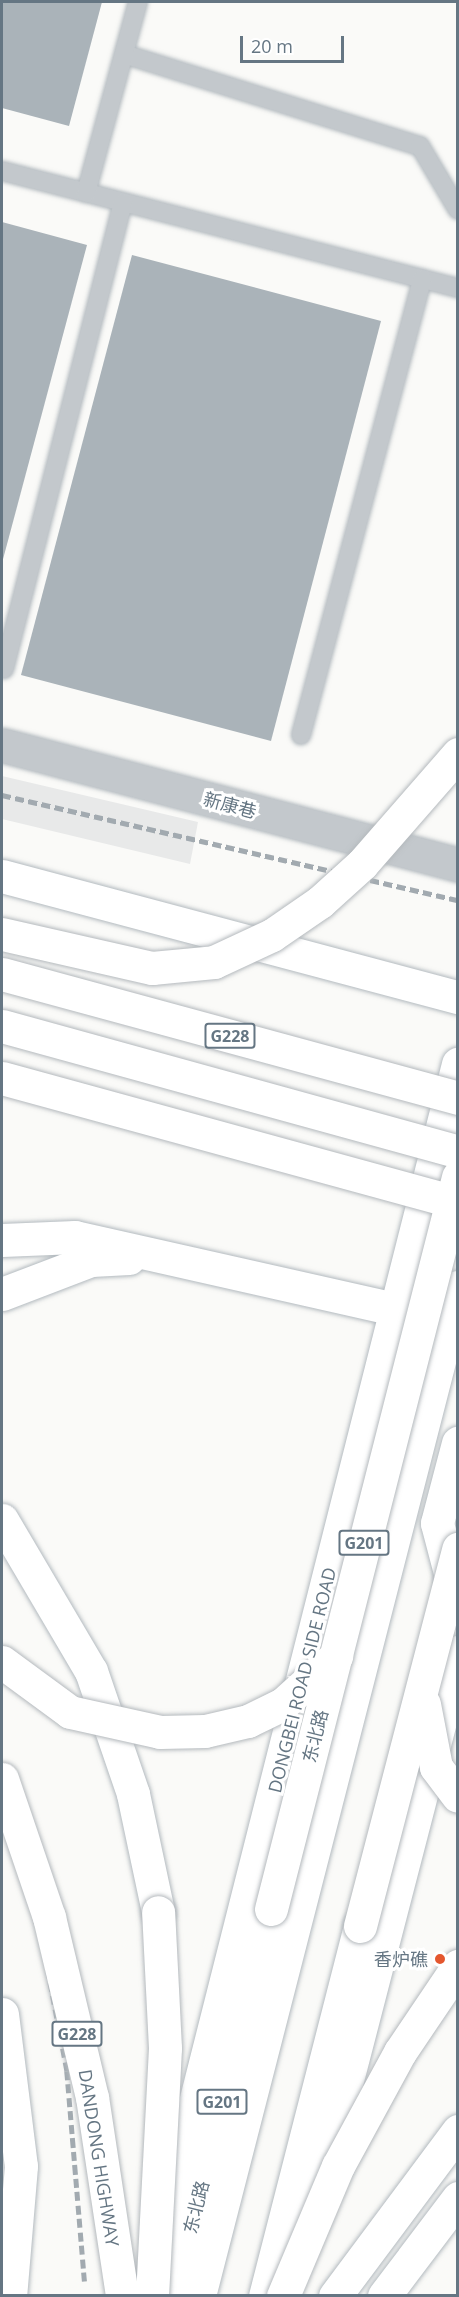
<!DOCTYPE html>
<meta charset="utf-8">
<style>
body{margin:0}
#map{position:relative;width:459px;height:2297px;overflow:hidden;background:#fafaf8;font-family:"Open Sans","Noto Sans SC",sans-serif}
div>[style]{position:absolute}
.built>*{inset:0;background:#e8e9e9}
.building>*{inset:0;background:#aab3b9}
.roads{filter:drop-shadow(0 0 2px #b3babf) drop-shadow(0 0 2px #b3babf)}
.lane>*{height:18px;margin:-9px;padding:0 9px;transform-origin:9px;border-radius:9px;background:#c3c8cc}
.street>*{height:33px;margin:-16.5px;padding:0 16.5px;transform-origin:16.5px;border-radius:16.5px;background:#c3c8cc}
.secondary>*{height:33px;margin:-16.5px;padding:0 16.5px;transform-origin:16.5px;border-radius:16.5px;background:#fff}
.primary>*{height:33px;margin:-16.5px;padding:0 16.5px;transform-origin:16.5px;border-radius:16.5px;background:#fff}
.highway>*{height:33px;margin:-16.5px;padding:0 16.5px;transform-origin:16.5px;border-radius:16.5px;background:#fff}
.rail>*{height:4.5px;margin-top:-2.25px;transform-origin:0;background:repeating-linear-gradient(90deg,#a2aab0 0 9px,transparent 0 13.5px)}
.bridges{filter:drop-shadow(0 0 2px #b4b9bd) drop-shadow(0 0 2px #b4b9bd)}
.highway-bridge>*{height:33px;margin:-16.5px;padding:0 16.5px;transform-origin:16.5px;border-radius:16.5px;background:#fff}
.dots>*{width:16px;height:16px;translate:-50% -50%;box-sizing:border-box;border:3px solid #fff;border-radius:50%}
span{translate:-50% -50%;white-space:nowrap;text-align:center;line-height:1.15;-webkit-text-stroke:6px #fff;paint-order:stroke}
.shield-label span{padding:2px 4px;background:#fff;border:2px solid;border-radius:4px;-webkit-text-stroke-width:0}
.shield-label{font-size:16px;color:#657683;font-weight:700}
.street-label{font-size:18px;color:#657683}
.poi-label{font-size:18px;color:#657683}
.right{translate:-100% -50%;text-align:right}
.frame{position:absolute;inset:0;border:3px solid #657683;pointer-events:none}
.scale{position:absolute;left:240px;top:36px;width:104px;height:27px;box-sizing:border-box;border:3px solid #657683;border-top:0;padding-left:8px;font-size:18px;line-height:21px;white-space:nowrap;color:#657683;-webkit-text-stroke:4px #fff;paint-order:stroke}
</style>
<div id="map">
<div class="built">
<div style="clip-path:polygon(2px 776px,198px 822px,190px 864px,2px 819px)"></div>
</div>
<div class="building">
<div style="clip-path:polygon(2px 2px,102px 2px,69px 126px,2px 108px)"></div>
<div style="clip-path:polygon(2px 222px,87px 245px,2px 563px)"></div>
<div style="clip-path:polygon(132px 255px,381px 321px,271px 741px,21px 675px)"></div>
</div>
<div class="roads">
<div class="lane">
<div style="left:124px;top:54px;width:310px;rotate:17.3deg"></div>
<div style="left:420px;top:146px;width:74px;rotate:59.3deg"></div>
<div style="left:2px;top:171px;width:471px;rotate:14.4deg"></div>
<div style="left:86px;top:193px;width:198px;rotate:-74.8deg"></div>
<div style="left:4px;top:669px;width:481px;rotate:-75.7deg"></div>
<div style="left:301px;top:735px;width:472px;rotate:-75.1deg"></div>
</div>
<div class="street">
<div style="left:2px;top:745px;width:472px;rotate:14.7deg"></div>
</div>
<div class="secondary">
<div style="left:2px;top:1240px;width:73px;rotate:-2.4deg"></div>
<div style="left:75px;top:1237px;width:351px;rotate:12.7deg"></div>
<div style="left:2px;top:1294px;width:95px;rotate:-20.9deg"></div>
<div style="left:91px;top:1260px;width:38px;rotate:-3deg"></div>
<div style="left:2px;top:2014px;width:153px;rotate:82.9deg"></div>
<div style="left:21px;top:2166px;width:130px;rotate:94.8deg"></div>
<div style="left:164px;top:2225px;width:1198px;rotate:-75.79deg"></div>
</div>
<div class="primary">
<div style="left:454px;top:1588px;width:67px;rotate:-104.7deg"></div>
<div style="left:437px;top:1523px;width:83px;rotate:-75.3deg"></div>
<div style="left:318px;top:2192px;width:558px;rotate:-75.47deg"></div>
<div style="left:199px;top:2296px;width:1042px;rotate:-75.6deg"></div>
<div style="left:384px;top:2296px;width:123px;rotate:-52.9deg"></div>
</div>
<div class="highway">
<div style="left:2px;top:876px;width:472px;rotate:14.9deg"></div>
<div style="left:2px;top:1520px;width:175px;rotate:59.5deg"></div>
<div style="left:91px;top:1671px;width:130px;rotate:71.1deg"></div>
<div style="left:133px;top:1794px;width:121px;rotate:78deg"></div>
<div style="left:173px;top:2296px;width:399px;rotate:-75.8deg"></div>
<div style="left:265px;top:2296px;width:382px;rotate:-75.6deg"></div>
<div style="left:335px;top:2296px;width:206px;rotate:-53.3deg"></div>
</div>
</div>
<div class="rail">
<div style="left:2px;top:795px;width:468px;rotate:13deg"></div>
<div style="left:2px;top:1773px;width:80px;rotate:73.4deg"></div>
<div style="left:25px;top:1850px;width:225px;rotate:79.2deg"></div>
<div style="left:67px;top:2071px;width:215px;rotate:85.2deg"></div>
</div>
<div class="bridges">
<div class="highway-bridge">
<div style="left:2px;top:934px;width:154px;rotate:12.8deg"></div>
<div style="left:152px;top:968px;width:62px;rotate:-5.5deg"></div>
<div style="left:214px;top:962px;width:64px;rotate:-25deg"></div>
<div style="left:272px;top:935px;width:58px;rotate:-34.5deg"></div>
<div style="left:320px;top:902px;width:57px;rotate:-42.1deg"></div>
<div style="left:362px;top:864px;width:146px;rotate:-48.9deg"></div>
<div style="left:2px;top:974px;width:473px;rotate:15.2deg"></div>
<div style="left:2px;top:1026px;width:473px;rotate:15.4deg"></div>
<div style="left:2px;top:1078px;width:473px;rotate:15.3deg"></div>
<div style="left:2px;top:1662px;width:84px;rotate:36.3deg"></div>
<div style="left:70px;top:1712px;width:92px;rotate:12.5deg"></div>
<div style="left:160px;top:1732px;width:45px;rotate:-1.3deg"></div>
<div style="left:205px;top:1731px;width:44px;rotate:-13.1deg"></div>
<div style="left:248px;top:1721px;width:39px;rotate:-26deg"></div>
<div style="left:283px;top:1704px;width:72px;rotate:-42.2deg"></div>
<div style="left:424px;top:1704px;width:64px;rotate:79.2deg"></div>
<div style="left:436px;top:1767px;width:36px;rotate:53deg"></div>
<div style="left:2px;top:1779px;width:146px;rotate:71.2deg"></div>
<div style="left:49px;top:1917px;width:185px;rotate:76.6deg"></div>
<div style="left:92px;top:2097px;width:201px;rotate:81.4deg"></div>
<div style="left:271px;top:1909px;width:756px;rotate:-75.67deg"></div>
<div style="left:360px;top:1926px;width:390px;rotate:-75.4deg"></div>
<div style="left:152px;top:2296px;width:248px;rotate:-87deg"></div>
<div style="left:165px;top:2048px;width:136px;rotate:-92.9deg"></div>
<div style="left:283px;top:2296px;width:141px;rotate:-67.1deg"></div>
<div style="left:338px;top:2166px;width:130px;rotate:-61.5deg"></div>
<div style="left:400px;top:2052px;width:104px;rotate:-56deg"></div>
</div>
</div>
<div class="dots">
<div style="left:440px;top:1959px;background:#e4572e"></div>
</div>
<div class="shield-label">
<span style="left:230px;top:1036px">G228</span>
<span style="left:364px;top:1543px">G201</span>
<span style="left:77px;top:2034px">G228</span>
<span style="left:222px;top:2102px">G201</span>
</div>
<div class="street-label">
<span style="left:230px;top:805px;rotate:15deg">新康巷</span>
<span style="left:302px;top:1680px;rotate:-76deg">DONGBEI ROAD SIDE ROAD</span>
<span style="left:315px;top:1736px;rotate:-76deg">东北路</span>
<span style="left:99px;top:2158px;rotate:81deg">DANDONG HIGHWAY</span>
<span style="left:196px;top:2207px;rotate:-76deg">东北路</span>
</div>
<div class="poi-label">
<span class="right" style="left:428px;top:1959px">香炉礁</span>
</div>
<div class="frame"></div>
<div class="scale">20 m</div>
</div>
